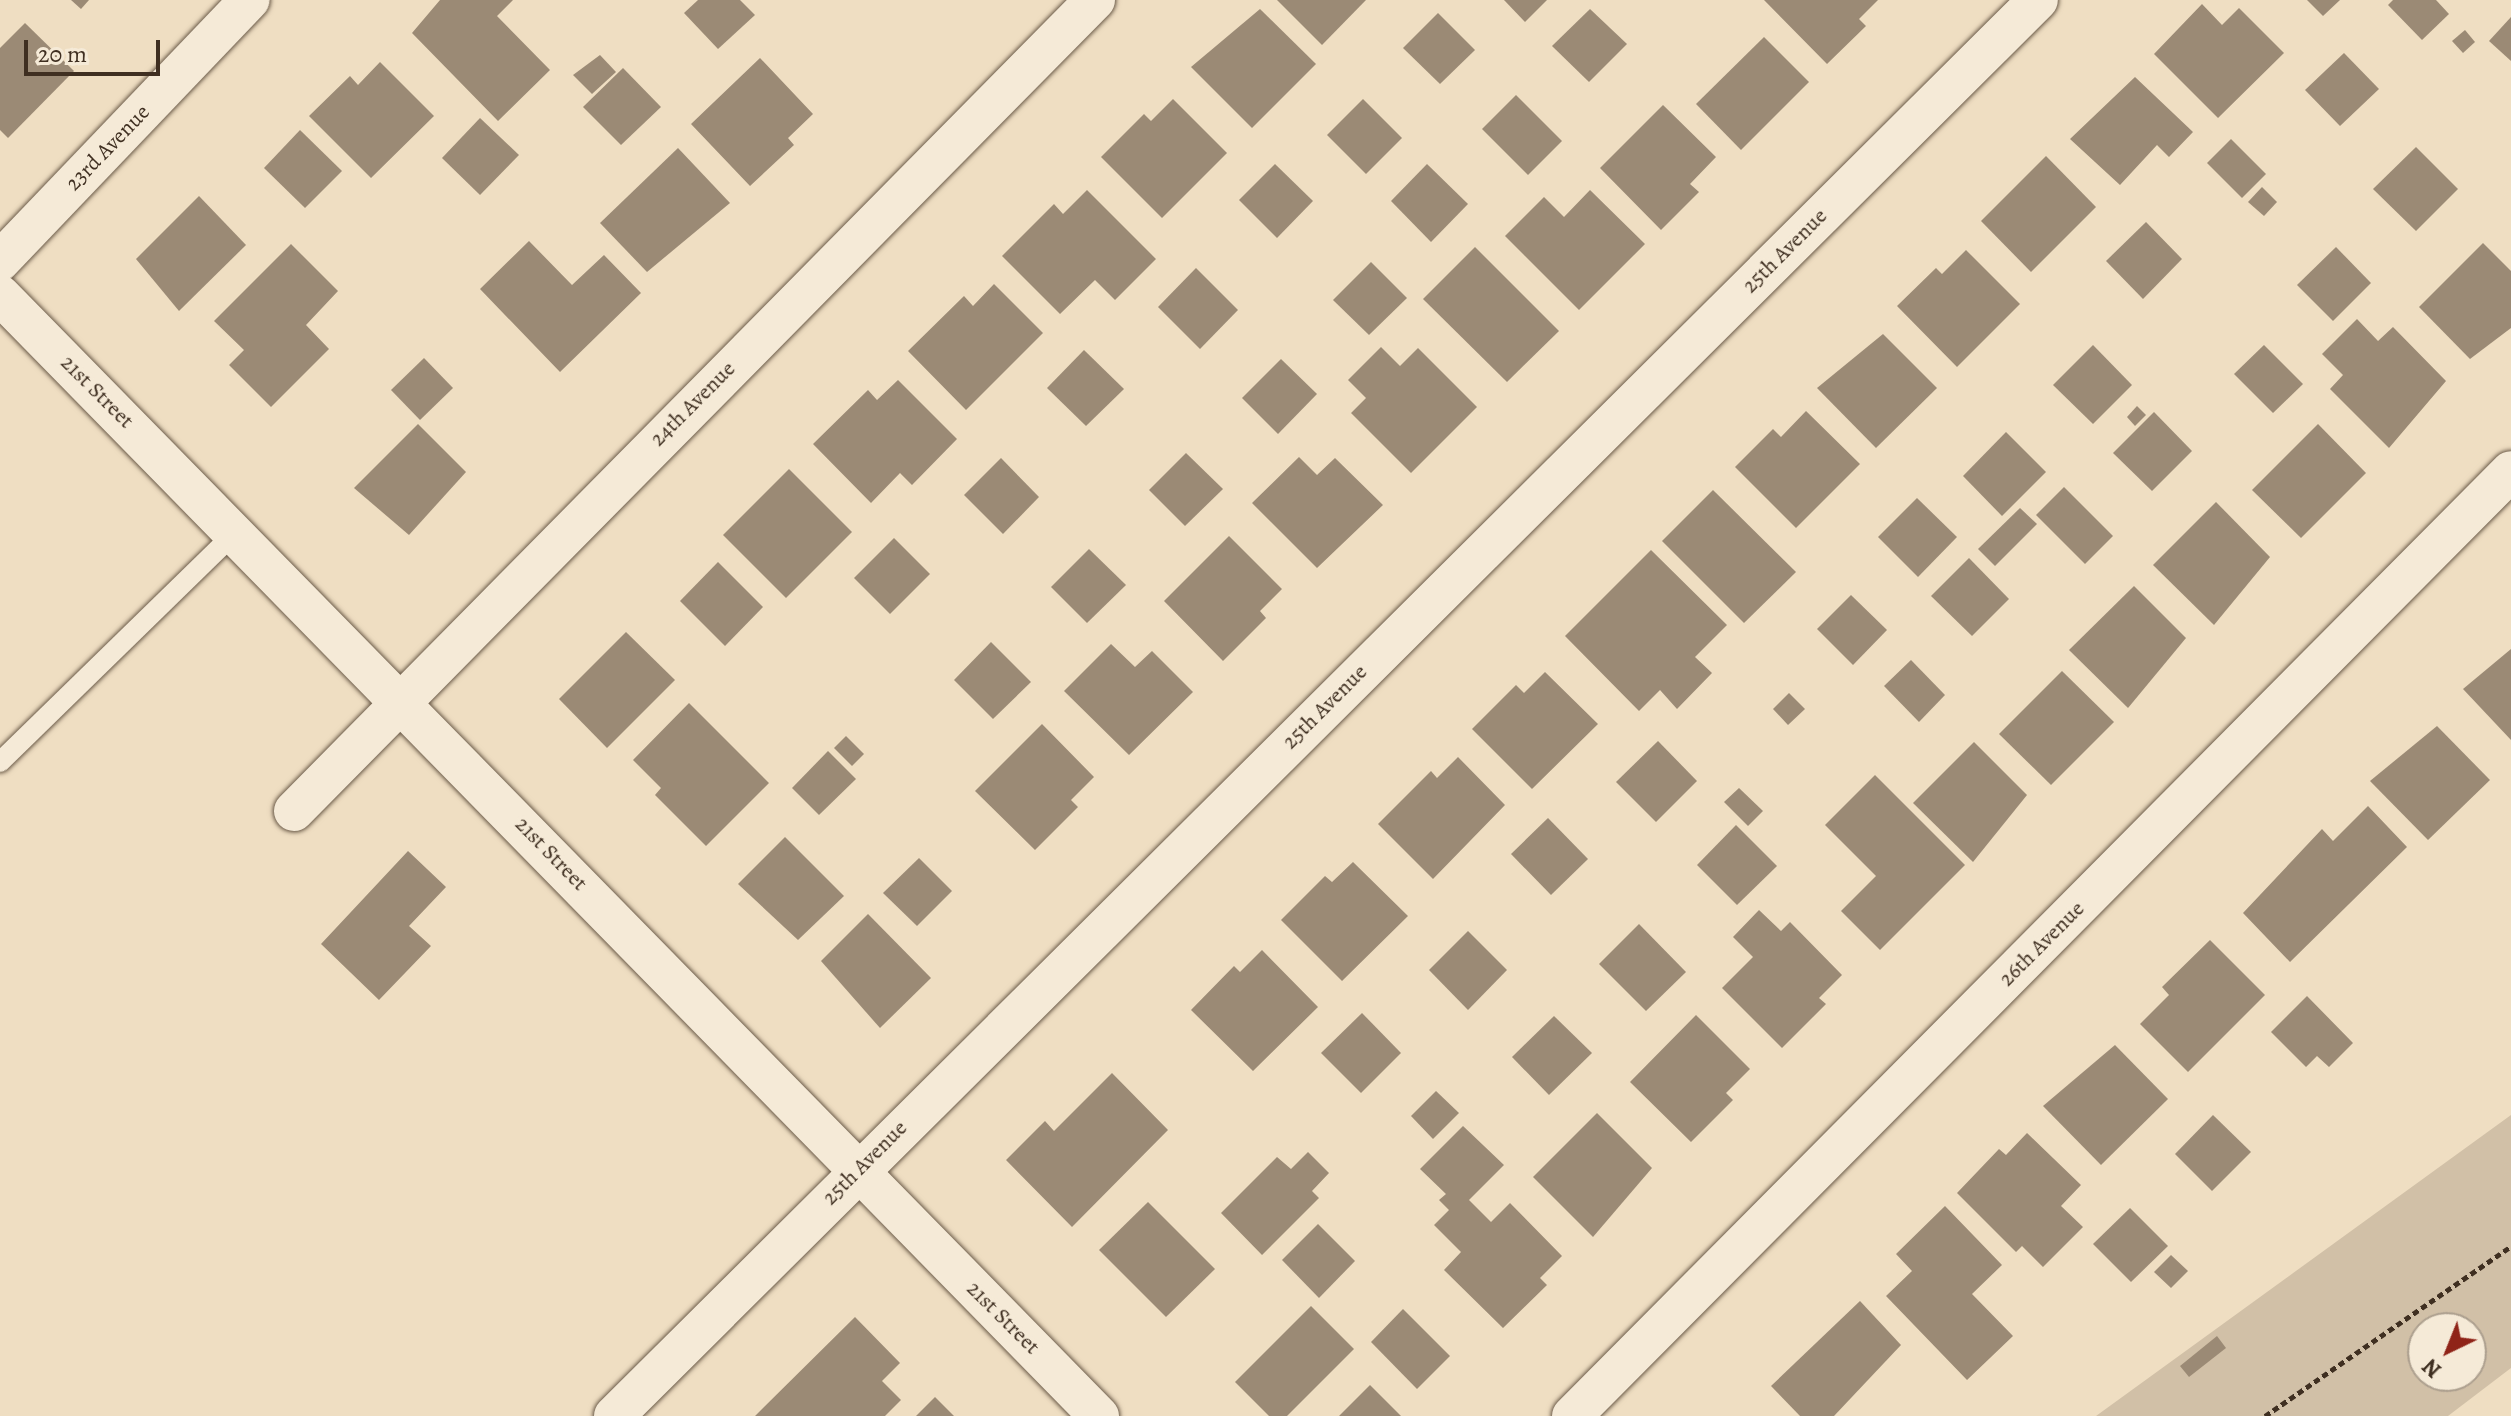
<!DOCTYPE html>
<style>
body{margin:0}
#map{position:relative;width:2511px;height:1416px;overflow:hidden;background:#efdec2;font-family:Alegreya,serif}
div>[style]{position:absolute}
.green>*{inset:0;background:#d1c0a7}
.building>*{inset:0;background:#9b8a75}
.path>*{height:5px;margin-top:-2.5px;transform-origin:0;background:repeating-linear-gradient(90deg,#3f2f21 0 6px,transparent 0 10px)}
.roads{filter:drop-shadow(0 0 2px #6b5b49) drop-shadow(0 0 2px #6b5b49)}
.service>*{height:20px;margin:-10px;padding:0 10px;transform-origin:10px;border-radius:10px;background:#f5ead7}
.minor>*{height:40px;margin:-20px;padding:0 20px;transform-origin:20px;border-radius:20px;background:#f5ead7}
span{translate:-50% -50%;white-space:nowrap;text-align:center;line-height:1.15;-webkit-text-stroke:7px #f5ead7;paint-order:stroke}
.street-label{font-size:22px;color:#3f2f21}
.north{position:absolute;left:2407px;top:1312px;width:80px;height:80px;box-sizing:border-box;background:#f5ead7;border:2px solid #ac9f8e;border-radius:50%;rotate:223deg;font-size:22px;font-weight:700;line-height:32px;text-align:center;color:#3f2f21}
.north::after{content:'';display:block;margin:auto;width:28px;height:36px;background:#8f2418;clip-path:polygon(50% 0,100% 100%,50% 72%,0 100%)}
.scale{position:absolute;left:24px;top:40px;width:136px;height:36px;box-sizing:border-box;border:4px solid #3f2f21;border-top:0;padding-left:10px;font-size:24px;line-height:28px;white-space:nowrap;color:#3f2f21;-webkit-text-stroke:6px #f5ead7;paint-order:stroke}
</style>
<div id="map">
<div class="green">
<div style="clip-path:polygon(evenodd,2511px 1115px,2511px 1368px,2448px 1416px,2096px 1416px,2511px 1115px,2423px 1328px,2471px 1328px,2471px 1376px,2423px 1376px,2423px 1328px)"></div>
</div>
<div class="building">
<div style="clip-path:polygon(71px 0,89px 0,81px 9px)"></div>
<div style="clip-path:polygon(440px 0,513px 0,497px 16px,550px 70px,498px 121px,412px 33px)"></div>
<div style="clip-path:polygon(698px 0,740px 0,755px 15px,718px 49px,684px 13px)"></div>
<div style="clip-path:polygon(1277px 0,1366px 0,1322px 45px)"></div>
<div style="clip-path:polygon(1504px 0,1547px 0,1525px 22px)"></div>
<div style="clip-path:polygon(1764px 0,1878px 0,1859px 19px,1866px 26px,1827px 64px)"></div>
<div style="clip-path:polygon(2307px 0,2340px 0,2323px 16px)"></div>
<div style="clip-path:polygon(2393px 0,2436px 0,2449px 14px,2422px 40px,2388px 5px)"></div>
<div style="clip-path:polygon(2202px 4px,2222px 25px,2239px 8px,2284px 53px,2218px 118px,2154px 54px)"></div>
<div style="clip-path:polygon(1260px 9px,1316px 64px,1252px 128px,1191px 67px)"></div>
<div style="clip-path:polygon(1590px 9px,1627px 44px,1589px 82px,1552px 46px)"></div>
<div style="clip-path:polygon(1438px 13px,1475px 50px,1440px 84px,1403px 48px)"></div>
<div style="clip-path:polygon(2511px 17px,2511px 61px,2489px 41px)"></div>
<div style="clip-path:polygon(25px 23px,74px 71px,8px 138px,0 130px,0 48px)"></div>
<div style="clip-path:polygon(2465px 30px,2475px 42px,2463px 53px,2452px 41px)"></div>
<div style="clip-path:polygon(1764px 37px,1809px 82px,1741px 150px,1696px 104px)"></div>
<div style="clip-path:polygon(2344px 53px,2379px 89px,2340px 126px,2305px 90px)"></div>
<div style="clip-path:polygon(600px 55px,616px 72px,592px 94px,573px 75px)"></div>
<div style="clip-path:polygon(760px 58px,813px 114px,788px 138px,794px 145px,750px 186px,691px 124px)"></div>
<div style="clip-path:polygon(380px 62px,434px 116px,371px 178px,309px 116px,350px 76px,358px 85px)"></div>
<div style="clip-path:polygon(623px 68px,661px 107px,621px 145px,583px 107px)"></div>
<div style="clip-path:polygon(2135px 77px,2193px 132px,2169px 157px,2157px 145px,2120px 185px,2070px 139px)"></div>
<div style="clip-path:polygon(1516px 95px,1562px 141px,1528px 175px,1482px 129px)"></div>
<div style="clip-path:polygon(1173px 99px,1227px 153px,1162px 218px,1101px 157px,1144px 114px,1151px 121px)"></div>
<div style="clip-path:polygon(1363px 99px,1402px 138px,1366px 174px,1327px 135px)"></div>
<div style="clip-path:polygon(1663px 105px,1716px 157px,1690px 184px,1699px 192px,1661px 230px,1600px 168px)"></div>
<div style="clip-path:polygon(480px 118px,519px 155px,480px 195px,442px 158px)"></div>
<div style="clip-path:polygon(300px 130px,342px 171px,305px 208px,264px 168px)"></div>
<div style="clip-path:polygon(2231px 139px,2266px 174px,2242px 198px,2207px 163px)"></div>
<div style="clip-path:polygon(2416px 147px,2458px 189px,2416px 231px,2373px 189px)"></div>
<div style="clip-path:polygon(678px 148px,730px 203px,647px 272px,600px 223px)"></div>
<div style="clip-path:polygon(2046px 156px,2096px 207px,2031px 272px,1981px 221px)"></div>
<div style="clip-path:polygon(1275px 164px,1313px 201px,1277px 238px,1239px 200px)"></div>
<div style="clip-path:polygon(1427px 164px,1468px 204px,1431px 242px,1391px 201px)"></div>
<div style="clip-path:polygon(2262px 187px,2277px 202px,2264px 216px,2248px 202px)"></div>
<div style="clip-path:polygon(1087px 190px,1156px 259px,1115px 300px,1095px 280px,1060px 314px,1002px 256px,1054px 204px,1063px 214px)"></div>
<div style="clip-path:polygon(1590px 190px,1645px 244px,1579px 310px,1505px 236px,1544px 197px,1564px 217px)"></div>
<div style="clip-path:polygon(199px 196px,246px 245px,179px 311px,136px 259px)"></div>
<div style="clip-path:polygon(2146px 222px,2182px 259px,2143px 299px,2106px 261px)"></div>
<div style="clip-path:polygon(529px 241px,572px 285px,604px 255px,641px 293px,560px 372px,480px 289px)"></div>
<div style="clip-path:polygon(2483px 243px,2511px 271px,2511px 328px,2470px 359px,2419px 307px)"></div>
<div style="clip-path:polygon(291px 244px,338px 291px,306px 325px,329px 349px,271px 407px,229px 365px,244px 350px,214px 321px)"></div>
<div style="clip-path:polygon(1475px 247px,1559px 331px,1507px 382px,1423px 299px)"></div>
<div style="clip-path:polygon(2336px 247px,2371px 283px,2333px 321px,2297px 285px)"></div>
<div style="clip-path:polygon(1966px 250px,2020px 304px,1957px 367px,1897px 306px,1936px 268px,1942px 274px)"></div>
<div style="clip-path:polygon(1371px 262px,1407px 298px,1369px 335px,1333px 300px)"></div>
<div style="clip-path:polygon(1196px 268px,1238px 310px,1200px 349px,1158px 307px)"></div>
<div style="clip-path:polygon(994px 284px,1043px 333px,966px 410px,908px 351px,964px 296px,973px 306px)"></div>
<div style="clip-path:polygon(2357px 319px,2378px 341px,2393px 327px,2446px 381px,2389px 448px,2330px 389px,2343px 375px,2322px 354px)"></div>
<div style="clip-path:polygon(1883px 334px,1937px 388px,1876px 448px,1817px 388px)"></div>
<div style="clip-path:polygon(2093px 345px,2132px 385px,2093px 424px,2053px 385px)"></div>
<div style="clip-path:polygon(2264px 345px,2303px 384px,2273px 413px,2234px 374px)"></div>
<div style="clip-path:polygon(1381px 347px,1400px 366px,1418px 348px,1477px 407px,1411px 473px,1351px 413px,1366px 398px,1348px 380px)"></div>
<div style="clip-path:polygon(1084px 350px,1124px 389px,1086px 426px,1047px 388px)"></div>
<div style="clip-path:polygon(424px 358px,453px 388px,420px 420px,391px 390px)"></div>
<div style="clip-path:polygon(1281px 359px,1317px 394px,1278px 434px,1242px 398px)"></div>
<div style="clip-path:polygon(898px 380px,957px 439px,912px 485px,900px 473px,871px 503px,813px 444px,868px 390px,877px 400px)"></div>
<div style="clip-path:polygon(2137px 406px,2146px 415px,2135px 426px,2127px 417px)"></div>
<div style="clip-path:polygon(1806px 411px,1860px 464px,1796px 528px,1735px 467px,1773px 429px,1781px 437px)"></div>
<div style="clip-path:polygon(2154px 412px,2192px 451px,2152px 491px,2113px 453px)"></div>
<div style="clip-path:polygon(418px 424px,466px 472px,409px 535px,354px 488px)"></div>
<div style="clip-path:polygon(2318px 424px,2366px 473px,2301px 538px,2252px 490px)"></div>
<div style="clip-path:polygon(2006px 432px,2046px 472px,2002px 516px,1963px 476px)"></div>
<div style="clip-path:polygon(1186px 453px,1223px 489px,1185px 526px,1149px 490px)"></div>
<div style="clip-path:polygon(1299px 457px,1317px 475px,1335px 458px,1383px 505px,1317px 568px,1252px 503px)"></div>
<div style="clip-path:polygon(1001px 458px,1039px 497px,1003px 534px,964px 495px)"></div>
<div style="clip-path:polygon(789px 469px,852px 532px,786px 598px,723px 535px)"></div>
<div style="clip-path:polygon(2064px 487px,2113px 536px,2085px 564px,2036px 515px)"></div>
<div style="clip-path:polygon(1713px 490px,1796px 572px,1744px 623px,1662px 541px)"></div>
<div style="clip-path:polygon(1917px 498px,1957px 537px,1918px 577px,1878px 537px)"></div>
<div style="clip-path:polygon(2216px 502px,2270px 557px,2214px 625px,2153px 565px)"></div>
<div style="clip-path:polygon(2020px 508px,2037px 524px,1995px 566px,1978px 549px)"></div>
<div style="clip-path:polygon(1229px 536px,1282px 589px,1260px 611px,1266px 618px,1223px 661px,1164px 601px)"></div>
<div style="clip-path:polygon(894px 538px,930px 574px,890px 614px,854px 578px)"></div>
<div style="clip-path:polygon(1089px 549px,1126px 585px,1087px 623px,1051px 587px)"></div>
<div style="clip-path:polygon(1651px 550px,1727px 625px,1695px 657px,1712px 673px,1677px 709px,1660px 690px,1639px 711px,1565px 636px)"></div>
<div style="clip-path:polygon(1969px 558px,2009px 599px,1972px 636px,1931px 596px)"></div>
<div style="clip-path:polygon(718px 562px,763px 607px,725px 646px,680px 601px)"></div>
<div style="clip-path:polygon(2134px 586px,2186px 638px,2128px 708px,2069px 650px)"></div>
<div style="clip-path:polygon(1851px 595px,1887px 630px,1853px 665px,1817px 629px)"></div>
<div style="clip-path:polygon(626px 632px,675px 680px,607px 748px,559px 699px)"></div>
<div style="clip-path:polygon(991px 642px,1031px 682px,993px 719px,954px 680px)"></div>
<div style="clip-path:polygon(1111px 644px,1135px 667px,1152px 651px,1193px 692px,1129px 755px,1064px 691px)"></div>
<div style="clip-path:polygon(2511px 649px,2511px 740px,2463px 689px)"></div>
<div style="clip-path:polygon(1911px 660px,1945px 695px,1919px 722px,1884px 686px)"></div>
<div style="clip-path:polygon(2062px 671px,2114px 722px,2051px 785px,1999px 734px)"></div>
<div style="clip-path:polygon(1545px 672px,1598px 724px,1532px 789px,1472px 729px,1516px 685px,1524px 693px)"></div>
<div style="clip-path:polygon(1789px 693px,1805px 709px,1788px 725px,1773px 709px)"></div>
<div style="clip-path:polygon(689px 703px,769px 783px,706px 846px,655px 795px,661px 788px,633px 760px)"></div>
<div style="clip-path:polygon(1042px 724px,1094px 777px,1071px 800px,1078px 807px,1035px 850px,975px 791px)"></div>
<div style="clip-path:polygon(2437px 726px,2490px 780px,2428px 840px,2370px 781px)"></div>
<div style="clip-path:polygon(846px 736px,864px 754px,852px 766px,834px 748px)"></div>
<div style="clip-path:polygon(1658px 741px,1697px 781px,1656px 822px,1616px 782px)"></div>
<div style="clip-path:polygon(1974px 742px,2027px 795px,1973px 862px,1913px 803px)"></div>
<div style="clip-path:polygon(828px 751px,856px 779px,819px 815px,792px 788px)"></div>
<div style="clip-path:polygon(1458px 757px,1505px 805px,1433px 879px,1378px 824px,1431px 771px,1437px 778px)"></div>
<div style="clip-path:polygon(1875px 775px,1965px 865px,1880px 950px,1841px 911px,1876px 876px,1825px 825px)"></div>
<div style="clip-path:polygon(1739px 788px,1763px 811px,1748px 826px,1724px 802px)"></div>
<div style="clip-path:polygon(2368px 806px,2407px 847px,2290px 962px,2243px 913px,2322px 829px,2333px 841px)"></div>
<div style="clip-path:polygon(1548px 818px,1588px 859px,1551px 895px,1511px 854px)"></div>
<div style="clip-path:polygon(1736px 825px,1777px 866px,1737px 905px,1697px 865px)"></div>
<div style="clip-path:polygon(785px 837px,844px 896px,798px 940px,738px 884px)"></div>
<div style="clip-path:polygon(408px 851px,446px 887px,409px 926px,431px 946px,379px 1000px,321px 944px)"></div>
<div style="clip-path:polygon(919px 858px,952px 891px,917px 926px,883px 893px)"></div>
<div style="clip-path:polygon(1353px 862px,1408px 916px,1342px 981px,1281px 920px,1325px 876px,1332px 882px)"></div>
<div style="clip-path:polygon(1759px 910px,1781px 931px,1790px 922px,1842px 975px,1819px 998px,1826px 1004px,1782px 1048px,1722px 988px,1753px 957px,1733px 937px)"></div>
<div style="clip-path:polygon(868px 914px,931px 978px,880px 1028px,821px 961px)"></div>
<div style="clip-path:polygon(1639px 924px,1686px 972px,1646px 1011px,1599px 964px)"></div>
<div style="clip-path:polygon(1468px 931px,1507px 970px,1468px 1010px,1429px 970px)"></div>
<div style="clip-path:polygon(2210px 940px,2265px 995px,2188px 1072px,2140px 1024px,2169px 995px,2162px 987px)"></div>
<div style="clip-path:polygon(1262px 950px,1318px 1007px,1253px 1071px,1191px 1010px,1234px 966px,1240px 972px)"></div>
<div style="clip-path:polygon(2307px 996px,2353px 1043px,2329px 1067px,2317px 1056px,2306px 1067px,2271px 1032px)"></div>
<div style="clip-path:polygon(1362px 1013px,1401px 1053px,1361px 1093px,1321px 1053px)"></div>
<div style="clip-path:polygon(1696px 1015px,1750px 1069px,1726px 1093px,1733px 1100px,1691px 1142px,1630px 1082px)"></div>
<div style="clip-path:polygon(1554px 1016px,1592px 1053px,1549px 1095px,1512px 1057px)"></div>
<div style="clip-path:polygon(2115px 1045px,2168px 1099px,2101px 1165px,2043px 1106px)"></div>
<div style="clip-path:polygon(1112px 1073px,1168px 1130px,1072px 1227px,1006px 1160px,1045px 1121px,1054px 1131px)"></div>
<div style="clip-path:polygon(1436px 1091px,1459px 1113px,1433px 1139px,1411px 1116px)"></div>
<div style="clip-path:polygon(1597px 1113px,1652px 1168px,1593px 1237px,1533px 1177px)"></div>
<div style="clip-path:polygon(2213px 1115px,2251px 1152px,2212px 1191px,2175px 1154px)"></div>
<div style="clip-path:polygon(1463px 1126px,1504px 1165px,1469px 1200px,1491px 1222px,1510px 1203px,1562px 1256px,1540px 1278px,1547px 1285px,1503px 1328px,1444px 1270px,1461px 1252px,1434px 1225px,1449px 1210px,1439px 1200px,1446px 1194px,1420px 1169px)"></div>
<div style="clip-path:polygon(2027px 1133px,2081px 1185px,2061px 1206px,2083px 1227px,2043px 1267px,2022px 1246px,2016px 1252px,1957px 1193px,1999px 1149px,2006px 1155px)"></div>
<div style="clip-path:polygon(1308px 1152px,1329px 1173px,1312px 1191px,1319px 1198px,1262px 1255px,1221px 1213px,1277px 1157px,1291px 1169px)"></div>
<div style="clip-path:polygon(1148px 1202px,1215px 1269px,1166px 1317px,1099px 1250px)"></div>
<div style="clip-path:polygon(1945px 1206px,2002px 1265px,1972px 1294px,2013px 1336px,1967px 1380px,1886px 1296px,1912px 1271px,1896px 1254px)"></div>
<div style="clip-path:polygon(2130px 1208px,2168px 1246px,2131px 1282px,2093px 1244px)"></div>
<div style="clip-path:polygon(1318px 1224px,1355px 1261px,1319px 1298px,1282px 1260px)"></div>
<div style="clip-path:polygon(2171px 1255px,2188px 1271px,2171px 1288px,2154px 1272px)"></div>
<div style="clip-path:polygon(1860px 1301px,1901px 1345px,1834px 1416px,1800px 1416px,1771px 1386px)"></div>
<div style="clip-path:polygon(1311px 1306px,1354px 1349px,1287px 1416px,1269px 1416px,1235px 1382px)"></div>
<div style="clip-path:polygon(1403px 1309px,1450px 1356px,1417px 1389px,1371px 1342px)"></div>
<div style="clip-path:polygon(855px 1317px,900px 1363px,882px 1381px,901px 1400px,885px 1416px,755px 1416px)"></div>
<div style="clip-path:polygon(2217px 1336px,2226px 1348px,2189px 1377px,2180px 1366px)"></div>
<div style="clip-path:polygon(1370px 1385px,1401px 1416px,1339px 1416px)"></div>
<div style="clip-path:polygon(935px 1397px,954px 1416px,916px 1416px)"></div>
</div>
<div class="path">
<div style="left:2265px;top:1416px;width:299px;rotate:-34.6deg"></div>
</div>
<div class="roads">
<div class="service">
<div style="left:0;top:762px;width:330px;rotate:-44.3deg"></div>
</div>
<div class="minor">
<div style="left:0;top:261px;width:361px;rotate:-46.3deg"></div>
<div style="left:0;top:295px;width:1570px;rotate:45.57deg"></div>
<div style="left:294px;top:811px;width:1140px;rotate:-45.36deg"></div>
<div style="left:614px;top:1416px;width:2008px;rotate:-44.84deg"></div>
<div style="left:1572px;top:1416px;width:1332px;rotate:-45.18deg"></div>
</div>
</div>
<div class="street-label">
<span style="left:108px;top:148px;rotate:-46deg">23rd Avenue</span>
<span style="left:1785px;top:251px;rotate:-45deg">25th Avenue</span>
<span style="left:97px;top:392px;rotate:45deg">21st Street</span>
<span style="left:693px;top:404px;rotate:-45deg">24th Avenue</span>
<span style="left:1325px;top:707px;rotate:-45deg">25th Avenue</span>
<span style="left:551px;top:854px;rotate:46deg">21st Street</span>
<span style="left:2042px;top:944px;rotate:-45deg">26th Avenue</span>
<span style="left:865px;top:1163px;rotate:-45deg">25th Avenue</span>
<span style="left:1003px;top:1318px;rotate:45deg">21st Street</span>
</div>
<div class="north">N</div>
<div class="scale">20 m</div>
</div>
